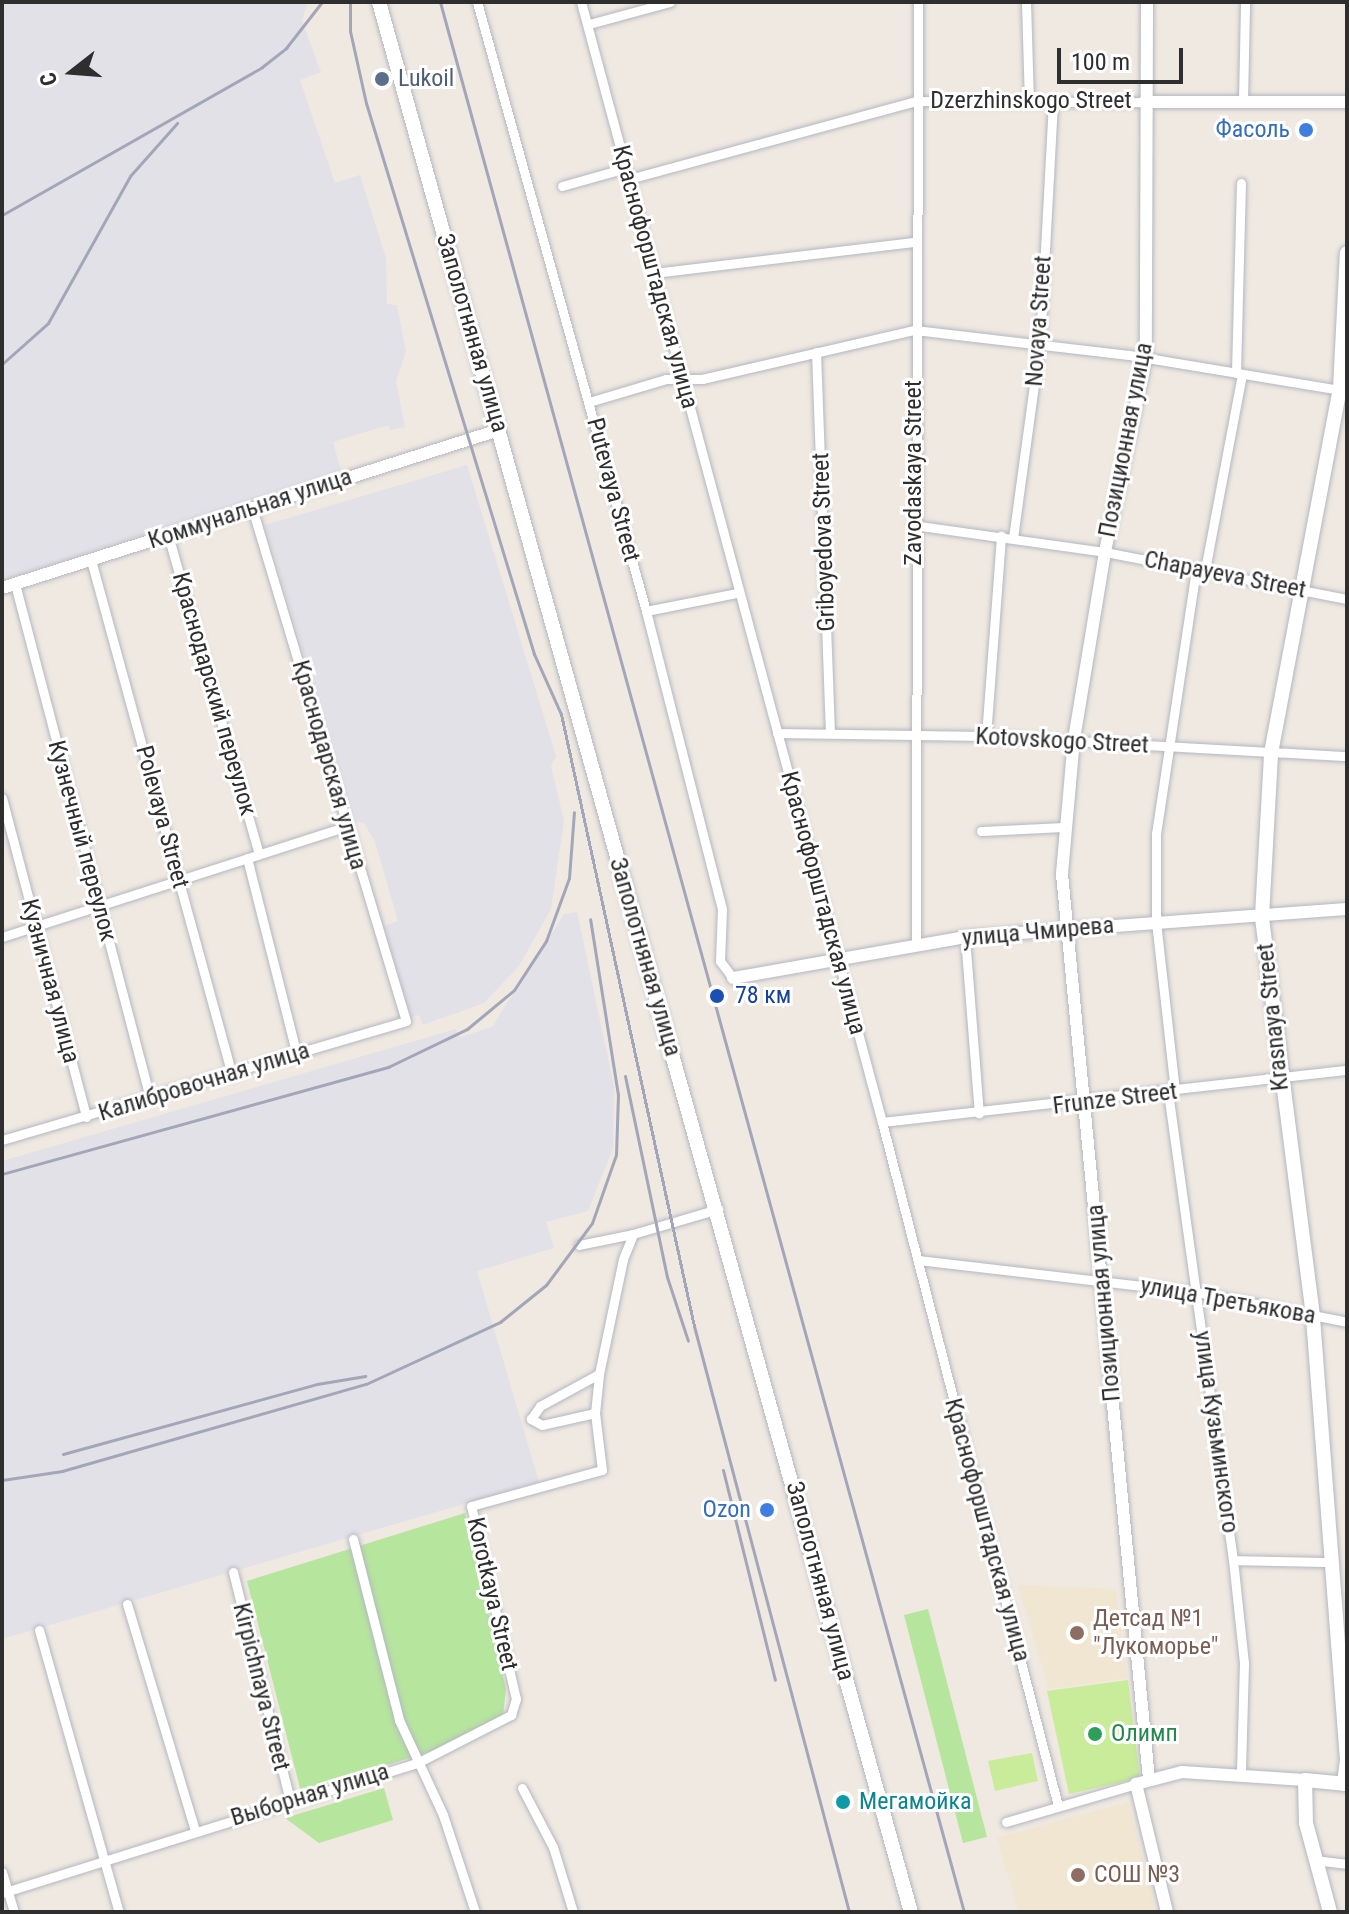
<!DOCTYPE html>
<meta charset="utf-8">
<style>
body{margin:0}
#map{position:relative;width:1349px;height:1914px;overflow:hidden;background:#efe9e1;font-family:"Roboto Condensed",sans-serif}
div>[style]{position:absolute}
.industrial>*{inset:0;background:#e3e1e8}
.education>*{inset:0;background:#f0e6d1}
.green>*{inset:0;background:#b6e59e}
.pitch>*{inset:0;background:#c9ec9a}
.roads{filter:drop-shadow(0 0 2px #b4b7c1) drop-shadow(0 0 2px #b4b7c1)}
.minor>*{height:9px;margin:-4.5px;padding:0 4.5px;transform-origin:4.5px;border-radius:4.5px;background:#fff}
.tertiary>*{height:12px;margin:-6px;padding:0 6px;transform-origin:6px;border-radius:6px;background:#fff}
.secondary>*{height:14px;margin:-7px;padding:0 7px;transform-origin:7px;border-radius:7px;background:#fff}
.rail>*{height:3px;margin:-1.5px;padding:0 1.5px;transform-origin:1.5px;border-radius:1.5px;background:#a3a6b8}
.dots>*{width:22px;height:22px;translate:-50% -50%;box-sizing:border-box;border:4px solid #fff;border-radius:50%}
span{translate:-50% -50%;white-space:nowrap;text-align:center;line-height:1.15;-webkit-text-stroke:6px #fff;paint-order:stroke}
.service-label{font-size:24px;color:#4e5e75}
.left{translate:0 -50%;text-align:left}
.street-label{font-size:24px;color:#2e2e2e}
.shop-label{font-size:24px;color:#366cbe}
.right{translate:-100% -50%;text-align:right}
.transit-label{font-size:24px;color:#164399}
.education-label{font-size:24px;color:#785e54}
.leisure-label{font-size:24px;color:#27864d}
.culture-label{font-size:24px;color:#0d838f}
.frame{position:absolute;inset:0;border:4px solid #2e2e2e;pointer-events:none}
.north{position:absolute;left:32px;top:32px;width:80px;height:80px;-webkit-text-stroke:6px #fff;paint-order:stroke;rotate:253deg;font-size:22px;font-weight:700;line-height:32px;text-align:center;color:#2e2e2e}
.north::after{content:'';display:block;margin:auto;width:28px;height:36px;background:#2e2e2e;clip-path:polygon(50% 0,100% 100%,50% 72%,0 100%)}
.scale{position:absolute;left:1057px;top:48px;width:126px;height:36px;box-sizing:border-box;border:4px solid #2e2e2e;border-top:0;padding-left:10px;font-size:24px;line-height:28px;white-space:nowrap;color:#2e2e2e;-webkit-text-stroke:6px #fff;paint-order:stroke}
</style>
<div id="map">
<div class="industrial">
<div style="clip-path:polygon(308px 2px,302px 21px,321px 72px,300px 80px,335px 183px,360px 175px,386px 258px,387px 304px,397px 305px,406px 352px,396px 381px,405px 427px,390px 430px,388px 425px,333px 442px,341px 470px,2px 580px,2px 4px)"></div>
<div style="clip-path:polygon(467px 465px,556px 756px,551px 766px,564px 821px,551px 909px,519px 966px,484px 1003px,423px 1025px,419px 1015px,411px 1017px,384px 926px,398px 921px,375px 842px,364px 823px,355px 822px,265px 525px)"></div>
<div style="clip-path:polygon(577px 912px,614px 1086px,613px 1148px,588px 1211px,546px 1222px,554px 1248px,477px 1271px,539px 1482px,2px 1639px,2px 1161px,456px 1029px,460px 1037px,492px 1027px,564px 914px)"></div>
</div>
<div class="education">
<div style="clip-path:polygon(1018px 1585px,1116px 1589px,1127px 1678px,1049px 1689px)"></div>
<div style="clip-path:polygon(1128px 1802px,1157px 1912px,1019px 1912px,997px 1838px)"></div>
</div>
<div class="green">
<div style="clip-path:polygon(465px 1513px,506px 1689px,503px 1716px,447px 1746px,301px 1792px,247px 1581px)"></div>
<div style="clip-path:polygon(928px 1609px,987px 1837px,963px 1843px,904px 1615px)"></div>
<div style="clip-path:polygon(384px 1788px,393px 1820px,319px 1843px,285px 1818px)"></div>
</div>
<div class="pitch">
<div style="clip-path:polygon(1128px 1680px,1140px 1778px,1069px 1794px,1047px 1691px)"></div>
<div style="clip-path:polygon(1032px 1753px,1038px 1781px,995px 1791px,988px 1761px)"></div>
</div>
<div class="roads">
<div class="minor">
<div style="left:477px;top:2px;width:632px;rotate:74.49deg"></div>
<div style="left:646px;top:611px;width:308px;rotate:75.7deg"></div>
<div style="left:722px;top:909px;width:52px;rotate:92.2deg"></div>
<div style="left:720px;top:961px;width:21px;rotate:53deg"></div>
<div style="left:581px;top:2px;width:1160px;rotate:74.96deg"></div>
<div style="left:882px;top:1122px;width:706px;rotate:75.57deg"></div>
<div style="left:1026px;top:2px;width:99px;rotate:88.3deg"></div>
<div style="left:589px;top:24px;width:84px;rotate:-15.2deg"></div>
<div style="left:1243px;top:101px;width:99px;rotate:-88.8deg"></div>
<div style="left:629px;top:179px;width:297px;rotate:-15.2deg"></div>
<div style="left:916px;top:101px;width:228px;rotate:0.3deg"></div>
<div style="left:562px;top:186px;width:66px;rotate:-15.7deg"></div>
<div style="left:654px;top:273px;width:261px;rotate:-6.8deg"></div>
<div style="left:816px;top:352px;width:380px;rotate:87.9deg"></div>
<div style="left:1236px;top:373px;width:190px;rotate:-88.5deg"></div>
<div style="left:589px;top:402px;width:80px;rotate:-16.6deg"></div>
<div style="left:666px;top:379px;width:36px"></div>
<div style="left:702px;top:379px;width:219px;rotate:-13deg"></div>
<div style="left:915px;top:330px;width:215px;rotate:6.7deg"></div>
<div style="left:1129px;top:355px;width:221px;rotate:9.4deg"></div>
<div style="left:913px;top:525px;width:194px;rotate:8deg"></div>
<div style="left:1105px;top:552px;width:247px;rotate:11deg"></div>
<div style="left:168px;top:535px;width:332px;rotate:74.1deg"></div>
<div style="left:1013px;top:538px;width:198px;rotate:-82.2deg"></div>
<div style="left:1040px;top:342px;width:240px;rotate:-86.9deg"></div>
<div style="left:91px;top:560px;width:534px;rotate:74.69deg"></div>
<div style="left:1205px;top:570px;width:199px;rotate:-79.3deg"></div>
<div style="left:15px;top:584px;width:531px;rotate:75.28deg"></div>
<div style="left:646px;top:611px;width:93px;rotate:-11.2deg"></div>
<div style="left:777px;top:733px;width:209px;rotate:0.8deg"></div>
<div style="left:986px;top:736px;width:362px;rotate:3.2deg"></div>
<div style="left:986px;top:736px;width:201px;rotate:-85.7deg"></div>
<div style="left:2px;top:798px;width:330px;rotate:75.2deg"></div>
<div style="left:981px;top:831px;width:83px;rotate:-2.8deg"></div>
<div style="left:247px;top:858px;width:203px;rotate:75.8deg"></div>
<div style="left:2px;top:937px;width:362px;rotate:-17.8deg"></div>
<div style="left:965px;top:937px;width:177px;rotate:85.5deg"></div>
<div style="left:916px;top:944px;width:942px;rotate:-89.88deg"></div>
<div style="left:1175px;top:1091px;width:170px;rotate:-96.4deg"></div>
<div style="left:1156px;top:922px;width:88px;rotate:-90deg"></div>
<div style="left:1156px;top:834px;width:269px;rotate:-81.4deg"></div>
<div style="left:1168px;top:1092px;width:472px;rotate:82.1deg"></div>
<div style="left:1233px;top:1560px;width:104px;rotate:83.9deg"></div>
<div style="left:1244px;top:1663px;width:109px;rotate:91.6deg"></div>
<div style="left:882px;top:1122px;width:468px;rotate:-6.4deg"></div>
<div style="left:2px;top:1140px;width:421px;rotate:-16.4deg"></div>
<div style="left:406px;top:1021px;width:536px;rotate:-106.71deg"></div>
<div style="left:579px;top:1245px;width:55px;rotate:-11.5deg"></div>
<div style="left:918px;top:1260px;width:280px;rotate:6.6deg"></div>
<div style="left:1196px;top:1292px;width:154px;rotate:11.2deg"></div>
<div style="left:595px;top:1413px;width:54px;rotate:167.2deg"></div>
<div style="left:542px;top:1425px;width:13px;rotate:-151deg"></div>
<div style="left:531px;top:1419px;width:16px;rotate:-55deg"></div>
<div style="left:540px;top:1406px;width:67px;rotate:-28.5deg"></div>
<div style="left:353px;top:1539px;width:187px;rotate:75.7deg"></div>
<div style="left:399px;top:1720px;width:105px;rotate:65.1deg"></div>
<div style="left:443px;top:1815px;width:102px;rotate:71.7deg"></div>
<div style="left:1233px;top:1560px;width:98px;rotate:1.2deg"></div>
<div style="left:233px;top:1572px;width:236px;rotate:76deg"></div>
<div style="left:127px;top:1604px;width:236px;rotate:73.3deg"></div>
<div style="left:39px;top:1630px;width:293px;rotate:74.2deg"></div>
<div style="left:522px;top:1788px;width:67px;rotate:62.3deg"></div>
<div style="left:553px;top:1847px;width:68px;rotate:72.9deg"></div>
<div style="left:1006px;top:1822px;width:135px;rotate:-16.3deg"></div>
<div style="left:1315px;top:1860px;width:32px;rotate:7deg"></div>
<div style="left:2px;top:1872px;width:42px;rotate:73.3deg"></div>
<div style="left:2px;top:1893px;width:435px;rotate:-17.4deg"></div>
<div style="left:417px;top:1763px;width:106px;rotate:-27.1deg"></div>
<div style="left:511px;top:1715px;width:17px;rotate:-73deg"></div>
<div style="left:516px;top:1699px;width:198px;rotate:-103.1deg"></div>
<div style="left:471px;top:1506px;width:136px;rotate:-15.4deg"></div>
<div style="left:602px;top:1470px;width:57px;rotate:-97deg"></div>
<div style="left:595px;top:1413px;width:39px;rotate:-84deg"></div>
<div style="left:599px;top:1374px;width:117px;rotate:-78.2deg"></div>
<div style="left:623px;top:1259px;width:27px;rotate:-68deg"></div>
<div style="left:633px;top:1234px;width:89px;rotate:-16.4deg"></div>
</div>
<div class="tertiary">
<div style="left:1147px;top:2px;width:355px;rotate:90.2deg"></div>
<div style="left:1146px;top:357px;width:199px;rotate:101.9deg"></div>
<div style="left:1105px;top:552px;width:190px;rotate:99.4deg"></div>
<div style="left:1074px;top:739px;width:136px;rotate:95.1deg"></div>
<div style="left:1062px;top:874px;width:910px;rotate:84.51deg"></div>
<div style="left:1144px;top:102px;width:203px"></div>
<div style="left:2px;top:588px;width:522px;rotate:-17.64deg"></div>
<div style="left:733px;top:978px;width:236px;rotate:-10deg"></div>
<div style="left:965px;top:937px;width:383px;rotate:-4.2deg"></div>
<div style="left:1167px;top:1912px;width:132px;rotate:-103.6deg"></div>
<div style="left:1136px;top:1784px;width:48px;rotate:-14.6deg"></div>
<div style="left:1182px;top:1772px;width:123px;rotate:3.7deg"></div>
</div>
<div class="secondary">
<div style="left:379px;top:2px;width:1983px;rotate:74.44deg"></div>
<div style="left:1344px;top:1784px;width:24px;rotate:-83deg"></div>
<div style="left:1347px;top:1760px;width:445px;rotate:-94.4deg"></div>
<div style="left:1313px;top:1316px;width:403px;rotate:-97.3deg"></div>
<div style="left:1262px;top:916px;width:163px;rotate:-86.8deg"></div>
<div style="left:1271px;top:753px;width:370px;rotate:-79.3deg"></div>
<div style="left:1340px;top:389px;width:136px;rotate:-87.1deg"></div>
<div style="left:1330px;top:1912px;width:92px;rotate:-105.1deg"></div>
<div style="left:1306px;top:1823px;width:43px;rotate:-91.3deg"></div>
<div style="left:1305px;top:1780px;width:42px;rotate:5.4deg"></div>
</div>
</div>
<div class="rail">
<div style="left:350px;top:2px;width:29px;rotate:90deg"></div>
<div style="left:350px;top:31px;width:74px;rotate:77.5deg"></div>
<div style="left:366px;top:103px;width:576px;rotate:73.04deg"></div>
<div style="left:534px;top:654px;width:66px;rotate:65.8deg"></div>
<div style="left:561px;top:714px;width:626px;rotate:77.74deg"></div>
<div style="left:694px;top:1326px;width:606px;rotate:75.18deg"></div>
<div style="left:440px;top:2px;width:1981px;rotate:74.66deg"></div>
<div style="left:2px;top:215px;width:299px;rotate:-29.6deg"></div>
<div style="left:262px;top:67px;width:31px;rotate:-38deg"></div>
<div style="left:286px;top:48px;width:58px;rotate:-52deg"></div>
<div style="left:2px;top:364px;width:62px;rotate:-41.7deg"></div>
<div style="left:48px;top:323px;width:168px;rotate:-60.8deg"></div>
<div style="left:130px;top:176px;width:71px;rotate:-48.4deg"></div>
<div style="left:625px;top:1076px;width:205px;rotate:78.2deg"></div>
<div style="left:667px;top:1277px;width:67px;rotate:71.8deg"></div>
<div style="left:2px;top:1174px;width:401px;rotate:-15.5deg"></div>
<div style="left:388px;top:1067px;width:88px;rotate:-25.7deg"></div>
<div style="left:467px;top:1029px;width:61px;rotate:-39.7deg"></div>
<div style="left:514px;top:990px;width:59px;rotate:-56.9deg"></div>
<div style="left:546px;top:941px;width:67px;rotate:-69.9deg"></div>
<div style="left:569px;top:878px;width:66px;rotate:-85.7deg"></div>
<div style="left:63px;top:1454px;width:263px;rotate:-15.4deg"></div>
<div style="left:317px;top:1384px;width:49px;rotate:-9.5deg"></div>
<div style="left:723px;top:1470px;width:216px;rotate:76.1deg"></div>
<div style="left:2px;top:1480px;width:61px;rotate:-8.5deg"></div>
<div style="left:62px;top:1471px;width:316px;rotate:-16deg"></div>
<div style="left:366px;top:1384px;width:148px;rotate:-24.8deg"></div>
<div style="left:500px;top:1322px;width:59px;rotate:-38.8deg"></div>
<div style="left:546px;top:1285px;width:77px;rotate:-53.4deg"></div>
<div style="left:592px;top:1223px;width:72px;rotate:-70.6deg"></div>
<div style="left:616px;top:1155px;width:60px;rotate:-88.1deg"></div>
<div style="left:618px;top:1095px;width:178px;rotate:-99deg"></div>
</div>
<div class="dots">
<div style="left:382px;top:79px;background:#5c6f8a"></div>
<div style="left:1306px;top:130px;background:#3f7fe0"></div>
<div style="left:717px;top:996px;background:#1a4fb4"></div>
<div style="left:767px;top:1510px;background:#3f7fe0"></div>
<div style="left:1077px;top:1633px;background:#8d6e63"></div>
<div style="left:1095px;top:1734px;background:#2e9e5b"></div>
<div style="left:843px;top:1802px;background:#0f9aa8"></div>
<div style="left:1078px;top:1875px;background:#8d6e63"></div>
</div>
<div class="service-label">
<span class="left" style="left:398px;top:79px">Lukoil</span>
</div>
<div class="street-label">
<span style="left:1031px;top:101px">Dzerzhinskogo Street</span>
<span style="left:655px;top:277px;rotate:75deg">Краснофорштадская улица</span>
<span style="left:1039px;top:321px;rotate:-86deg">Novaya Street</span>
<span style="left:472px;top:333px;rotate:74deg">Заполотняная улица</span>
<span style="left:1126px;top:440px;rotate:-79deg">Позиционная улица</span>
<span style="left:914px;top:473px;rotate:-90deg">Zavodaskaya Street</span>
<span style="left:613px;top:490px;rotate:75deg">Putevaya Street</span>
<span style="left:250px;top:509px;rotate:-18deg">Коммунальная улица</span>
<span style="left:824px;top:542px;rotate:-92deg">Griboyedova Street</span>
<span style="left:1225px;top:575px;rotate:11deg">Chapayeva Street</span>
<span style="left:214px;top:694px;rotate:74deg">Краснодарский переулок</span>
<span style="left:1062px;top:741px;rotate:3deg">Kotovskogo Street</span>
<span style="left:329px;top:765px;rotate:74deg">Краснодарская улица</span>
<span style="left:162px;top:817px;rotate:75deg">Polevaya Street</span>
<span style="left:82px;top:841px;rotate:75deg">Кузнечный переулок</span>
<span style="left:823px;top:903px;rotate:75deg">Краснофорштадская улица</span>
<span style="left:1038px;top:932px;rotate:-5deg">улица Чмирева</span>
<span style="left:645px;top:957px;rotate:74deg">Заполотняная улица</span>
<span style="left:50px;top:981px;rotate:75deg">Кузничная улица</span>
<span style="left:1273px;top:1017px;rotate:-96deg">Krasnaya Street</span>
<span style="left:204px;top:1082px;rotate:-17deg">Калибровочная улица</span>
<span style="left:1115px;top:1099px;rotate:-7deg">Frunze Street</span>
<span style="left:1228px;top:1301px;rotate:10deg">улица Третьякова</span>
<span style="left:1104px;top:1303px;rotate:-95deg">Позиционная улица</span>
<span style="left:1216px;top:1432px;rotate:82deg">улица Кузьминского</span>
<span style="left:987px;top:1530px;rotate:75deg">Краснофорштадская улица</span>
<span style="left:820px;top:1581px;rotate:75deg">Заполотняная улица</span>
<span style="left:492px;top:1594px;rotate:77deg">Korotkaya Street</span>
<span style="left:261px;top:1687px;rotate:76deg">Kirpichnaya Street</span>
<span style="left:310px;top:1795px;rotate:-17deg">Выборная улица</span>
</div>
<div class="shop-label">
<span class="right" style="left:1290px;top:130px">Фасоль</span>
<span class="right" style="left:751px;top:1510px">Ozon</span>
</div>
<div class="transit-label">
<span class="left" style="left:735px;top:996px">78 км</span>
</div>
<div class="education-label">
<span class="left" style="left:1093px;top:1633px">Детсад №1<br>"Лукоморье"</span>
<span class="left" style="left:1094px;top:1875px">СОШ №3</span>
</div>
<div class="leisure-label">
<span class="left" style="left:1111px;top:1734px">Олимп</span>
</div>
<div class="culture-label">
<span class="left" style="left:859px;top:1802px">Мегамойка</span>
</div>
<div class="frame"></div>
<div class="north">С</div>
<div class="scale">100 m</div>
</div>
